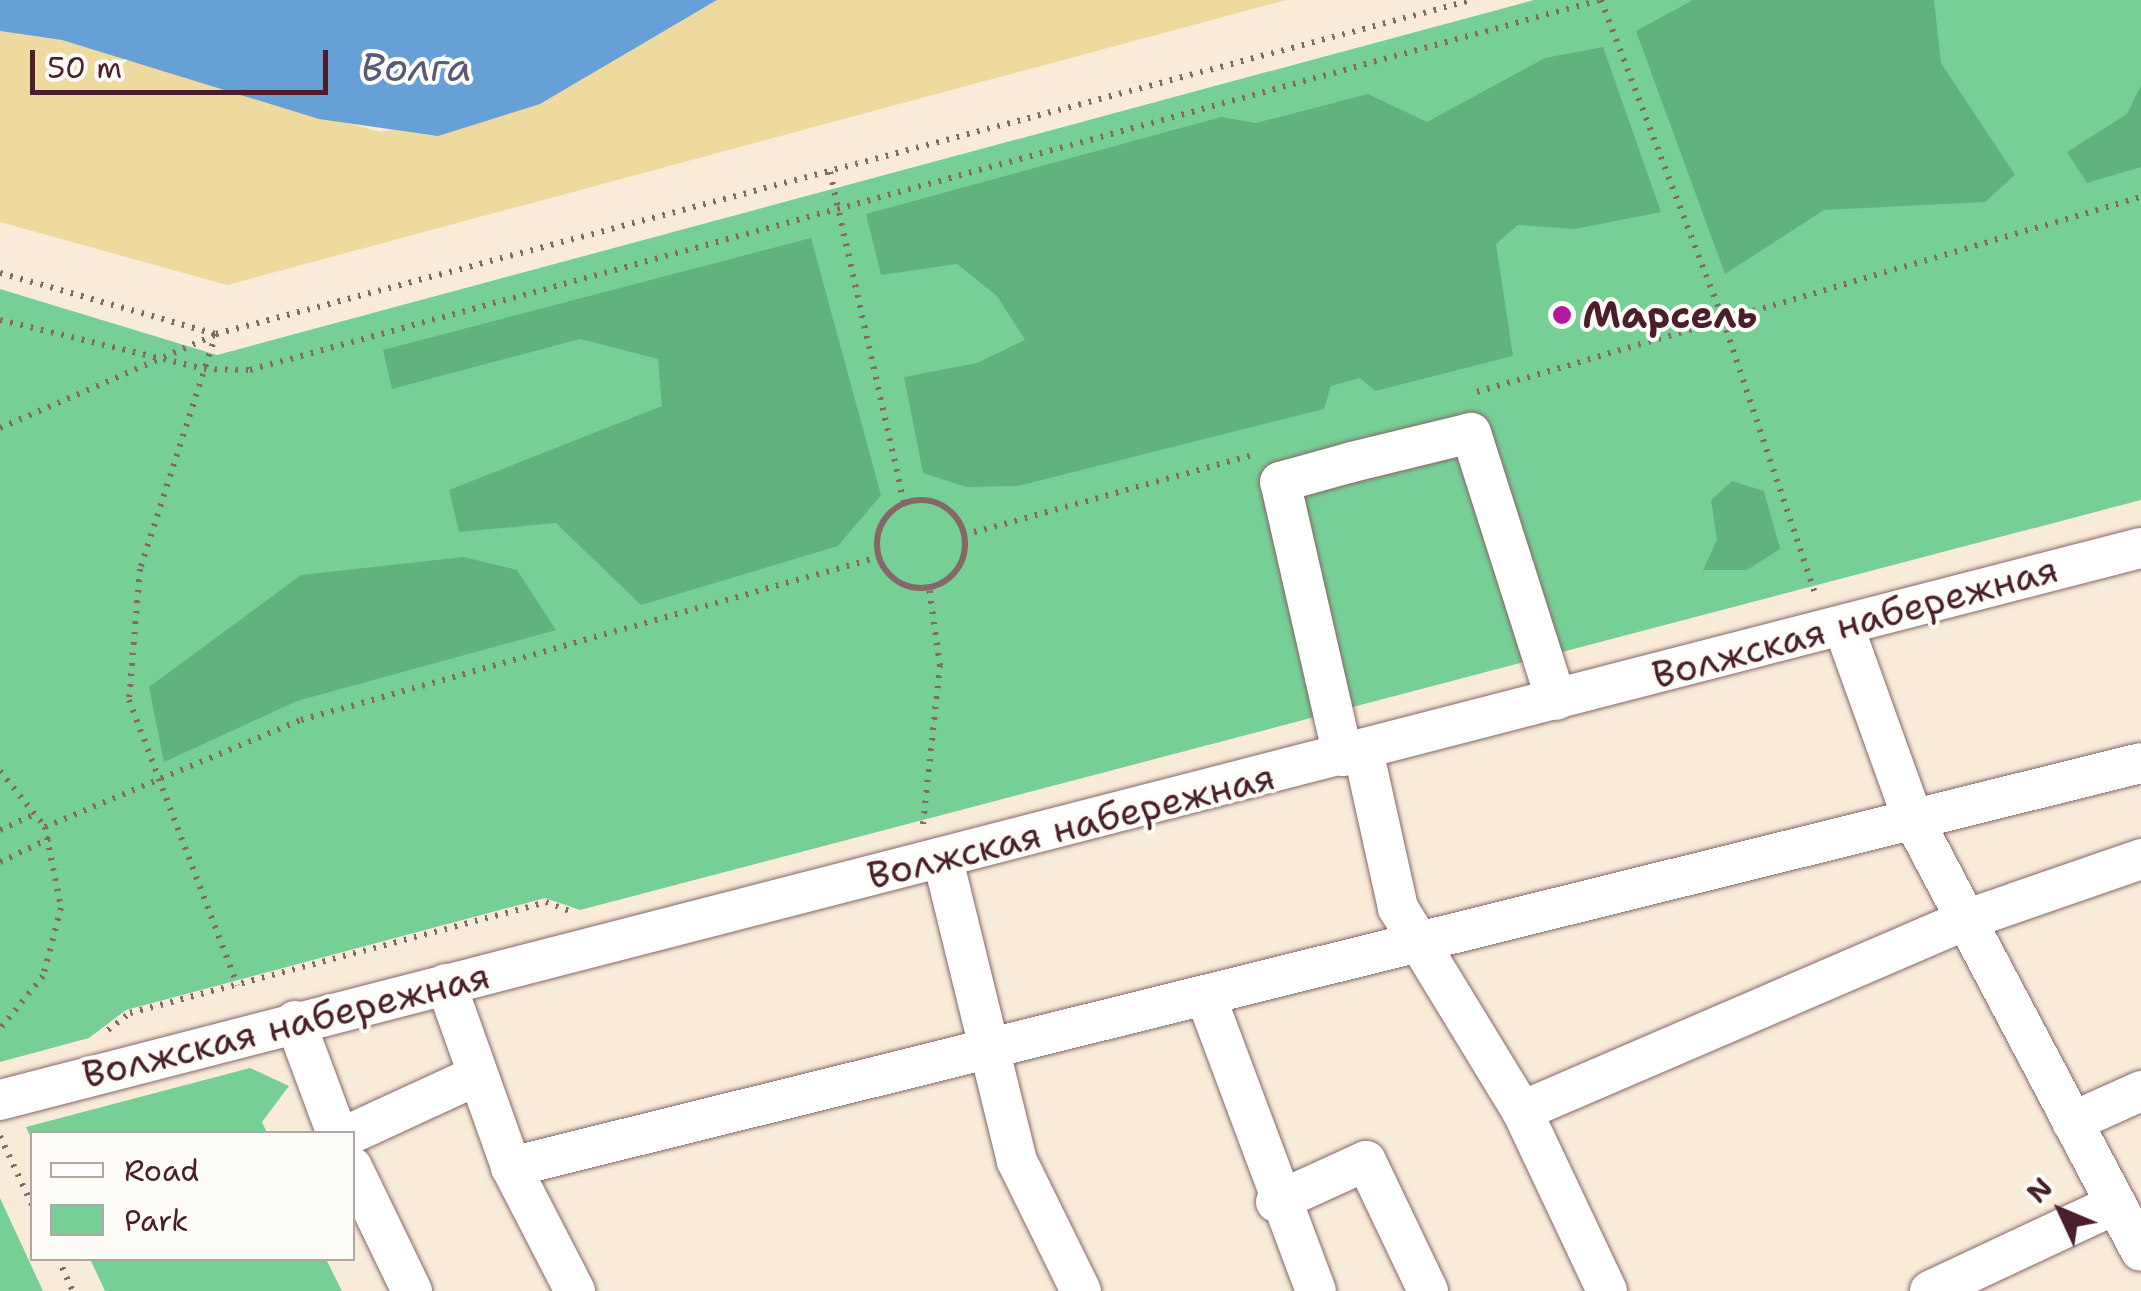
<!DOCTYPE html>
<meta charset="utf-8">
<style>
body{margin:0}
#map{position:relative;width:2141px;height:1291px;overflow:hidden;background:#f8ebd8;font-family:"Shantell Sans",sans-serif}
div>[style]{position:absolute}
.green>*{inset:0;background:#76d096}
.forest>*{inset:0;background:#60b27f}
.sand>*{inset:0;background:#eeda9e}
.water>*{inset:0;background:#67a0d6}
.path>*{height:6px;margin-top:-3px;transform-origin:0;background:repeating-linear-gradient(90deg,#876668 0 2.5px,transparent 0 10.5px)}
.path>.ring{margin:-3px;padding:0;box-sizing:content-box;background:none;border:6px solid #876668;border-radius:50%}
.roads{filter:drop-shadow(0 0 2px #876668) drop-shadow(0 0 2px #876668)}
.minor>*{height:40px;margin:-20px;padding:0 20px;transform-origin:20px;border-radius:20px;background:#fff}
.dots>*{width:28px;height:28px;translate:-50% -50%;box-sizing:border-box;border:5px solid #fdfcf7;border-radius:50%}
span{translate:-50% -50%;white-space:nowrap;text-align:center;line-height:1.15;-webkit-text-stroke:8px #fdfcf7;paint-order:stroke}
.poi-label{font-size:38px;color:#4a1f2b;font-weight:700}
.left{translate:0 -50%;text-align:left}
.street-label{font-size:38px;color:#4a1f2b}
.water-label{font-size:40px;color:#575978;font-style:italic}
.legend{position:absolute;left:30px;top:1131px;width:325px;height:130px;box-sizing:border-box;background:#fdfcf7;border:2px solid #b5a4a5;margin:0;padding:12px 18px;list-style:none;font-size:30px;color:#4a1f2b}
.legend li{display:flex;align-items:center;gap:20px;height:50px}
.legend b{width:50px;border:2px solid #b5a4a5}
.north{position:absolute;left:2011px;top:1161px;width:100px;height:100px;-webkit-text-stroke:8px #fdfcf7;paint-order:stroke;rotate:314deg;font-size:28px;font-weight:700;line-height:40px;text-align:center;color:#4a1f2b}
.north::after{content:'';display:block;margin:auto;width:35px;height:45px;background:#4a1f2b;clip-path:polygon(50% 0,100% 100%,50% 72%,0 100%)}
.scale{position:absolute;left:30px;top:50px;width:298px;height:45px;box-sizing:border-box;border:5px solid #4a1f2b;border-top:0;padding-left:12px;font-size:30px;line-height:35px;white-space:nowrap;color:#4a1f2b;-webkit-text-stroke:8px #fdfcf7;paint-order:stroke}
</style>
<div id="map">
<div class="green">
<div style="clip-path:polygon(1534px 0,2141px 0,2141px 500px,580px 910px,545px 898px,126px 1010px,89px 1038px,0 1062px,0 289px,217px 355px)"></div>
<div style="clip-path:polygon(250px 1068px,289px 1086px,262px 1122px,267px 1133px,32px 1140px,26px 1127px)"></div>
<div style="clip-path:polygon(0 1198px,43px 1291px,0 1291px)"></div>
<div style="clip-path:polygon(90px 1259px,326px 1259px,342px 1291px,105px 1291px)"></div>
</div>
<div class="forest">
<div style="clip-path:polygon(1693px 0,1934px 0,1941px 63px,2015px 175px,1985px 202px,1824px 210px,1725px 274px,1636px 31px)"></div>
<div style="clip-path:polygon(1603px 47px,1661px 212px,1575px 229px,1518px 225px,1496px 244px,1513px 356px,1375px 391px,1360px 378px,1331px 386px,1324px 409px,1018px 486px,966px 487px,923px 473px,904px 377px,977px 363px,1025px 340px,997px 296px,957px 264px,881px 275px,866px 214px,1221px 117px,1256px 123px,1368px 94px,1427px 122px,1545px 58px)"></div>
<div style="clip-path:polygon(2141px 85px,2141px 167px,2087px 183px,2067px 152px,2127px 114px)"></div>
<div style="clip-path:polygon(811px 238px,881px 495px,838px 546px,641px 605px,556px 523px,459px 532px,449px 490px,662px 406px,658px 359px,580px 339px,392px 389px,383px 350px)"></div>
<div style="clip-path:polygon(1732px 481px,1764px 491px,1780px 549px,1747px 570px,1703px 570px,1717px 540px,1711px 500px)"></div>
<div style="clip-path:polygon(464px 557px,517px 570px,556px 630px,297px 701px,164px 762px,149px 687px,301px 575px)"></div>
</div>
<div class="sand">
<div style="clip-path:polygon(717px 0,1286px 0,227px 285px,0 222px,0 31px,62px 40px,380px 132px,540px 104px)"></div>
</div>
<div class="water">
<div style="clip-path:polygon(0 0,717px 0,540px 104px,438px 136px,319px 119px,62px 40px,0 31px)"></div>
</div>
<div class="path">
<div style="left:1601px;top:0;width:342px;rotate:69.1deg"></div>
<div style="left:1723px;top:320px;width:436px;rotate:-16.4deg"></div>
<div style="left:830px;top:172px;width:339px;rotate:77.4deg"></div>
<div style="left:0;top:273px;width:224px;rotate:15.8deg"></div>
<div style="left:216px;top:334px;width:1300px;rotate:-14.89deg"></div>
<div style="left:0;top:320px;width:210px;rotate:13.5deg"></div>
<div style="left:204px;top:369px;width:46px;rotate:1.2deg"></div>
<div style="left:250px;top:370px;width:1400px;rotate:-15.33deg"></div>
<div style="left:216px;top:334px;width:247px;rotate:107.9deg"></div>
<div style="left:140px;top:569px;width:131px;rotate:94.8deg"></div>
<div style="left:129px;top:700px;width:305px;rotate:69.2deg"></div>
<div style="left:1477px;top:392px;width:256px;rotate:-16.3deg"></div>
<div style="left:1723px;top:320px;width:286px;rotate:71.4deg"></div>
<div style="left:0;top:428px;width:234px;rotate:-23.4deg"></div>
<div class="ring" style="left:877px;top:500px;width:82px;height:82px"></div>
<div style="left:964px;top:535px;width:300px;rotate:-15.5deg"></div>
<div style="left:0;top:771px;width:72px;rotate:51.2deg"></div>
<div style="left:45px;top:827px;width:83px;rotate:78.8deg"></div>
<div style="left:61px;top:908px;width:70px;rotate:104.8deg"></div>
<div style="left:43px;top:976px;width:68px;rotate:129.1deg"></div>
<div style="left:923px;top:824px;width:159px;rotate:-83.9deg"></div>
<div style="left:940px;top:666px;width:80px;rotate:-97.9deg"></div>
<div style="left:45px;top:827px;width:277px;rotate:-22.7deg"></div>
<div style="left:301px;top:720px;width:601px;rotate:-15.75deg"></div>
<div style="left:0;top:830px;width:41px;rotate:-24.7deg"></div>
<div style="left:0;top:862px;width:55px;rotate:-25.6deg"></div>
<div style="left:108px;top:1030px;width:28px;rotate:-38deg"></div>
<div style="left:130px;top:1013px;width:431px;rotate:-14.9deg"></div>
<div style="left:546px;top:902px;width:25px;rotate:21deg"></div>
<div style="left:0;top:1136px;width:76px;rotate:65.1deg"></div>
<div style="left:58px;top:1258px;width:36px;rotate:66deg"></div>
</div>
<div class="roads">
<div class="minor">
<div style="left:1843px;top:625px;width:206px;rotate:70.2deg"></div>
<div style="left:1913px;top:819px;width:488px;rotate:62.2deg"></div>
<div style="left:1363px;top:750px;width:162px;rotate:77.5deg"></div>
<div style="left:1398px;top:908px;width:238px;rotate:58.6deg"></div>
<div style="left:1522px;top:1111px;width:199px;rotate:64.7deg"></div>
<div style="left:1343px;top:756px;width:281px;rotate:-102.9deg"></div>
<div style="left:1280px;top:482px;width:75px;rotate:-15.5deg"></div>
<div style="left:1352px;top:462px;width:122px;rotate:-13.7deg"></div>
<div style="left:1471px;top:433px;width:280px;rotate:72.3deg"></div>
<div style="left:943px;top:860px;width:310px;rotate:76.2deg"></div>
<div style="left:1017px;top:1161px;width:145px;rotate:63.8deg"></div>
<div style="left:446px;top:984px;width:194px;rotate:70.4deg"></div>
<div style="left:511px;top:1167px;width:140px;rotate:62.7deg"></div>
<div style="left:1206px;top:997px;width:314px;rotate:69.5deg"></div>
<div style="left:295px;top:1021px;width:121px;rotate:69.6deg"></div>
<div style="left:0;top:1100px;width:2211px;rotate:-14.46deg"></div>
<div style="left:1522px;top:1111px;width:489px;rotate:-23.3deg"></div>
<div style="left:1971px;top:918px;width:180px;rotate:-19.1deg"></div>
<div style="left:2072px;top:1122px;width:76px;rotate:-24.2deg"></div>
<div style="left:350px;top:1134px;width:139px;rotate:-24.7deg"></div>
<div style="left:352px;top:1167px;width:138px;rotate:64.2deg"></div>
<div style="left:511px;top:1167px;width:1679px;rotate:-13.92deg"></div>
<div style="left:1276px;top:1202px;width:99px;rotate:-24.5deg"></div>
<div style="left:1366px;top:1161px;width:144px;rotate:64.5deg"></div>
<div style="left:1930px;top:1291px;width:205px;rotate:-25.1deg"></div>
</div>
</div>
<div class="dots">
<div style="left:1562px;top:315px;background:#b5179e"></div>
</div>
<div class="poi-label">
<span class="left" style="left:1582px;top:315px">Марсель</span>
</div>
<div class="street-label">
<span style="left:1855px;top:622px;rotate:-15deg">Волжская набережная</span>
<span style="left:1071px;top:826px;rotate:-14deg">Волжская набережная</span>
<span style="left:286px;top:1025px;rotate:-14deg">Волжская набережная</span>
</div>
<div class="water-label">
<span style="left:416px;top:67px">Волга</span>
</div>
<ul class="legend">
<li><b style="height:12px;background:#fff"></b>Road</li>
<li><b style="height:28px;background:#76d096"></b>Park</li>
</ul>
<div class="north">N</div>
<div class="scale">50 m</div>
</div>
